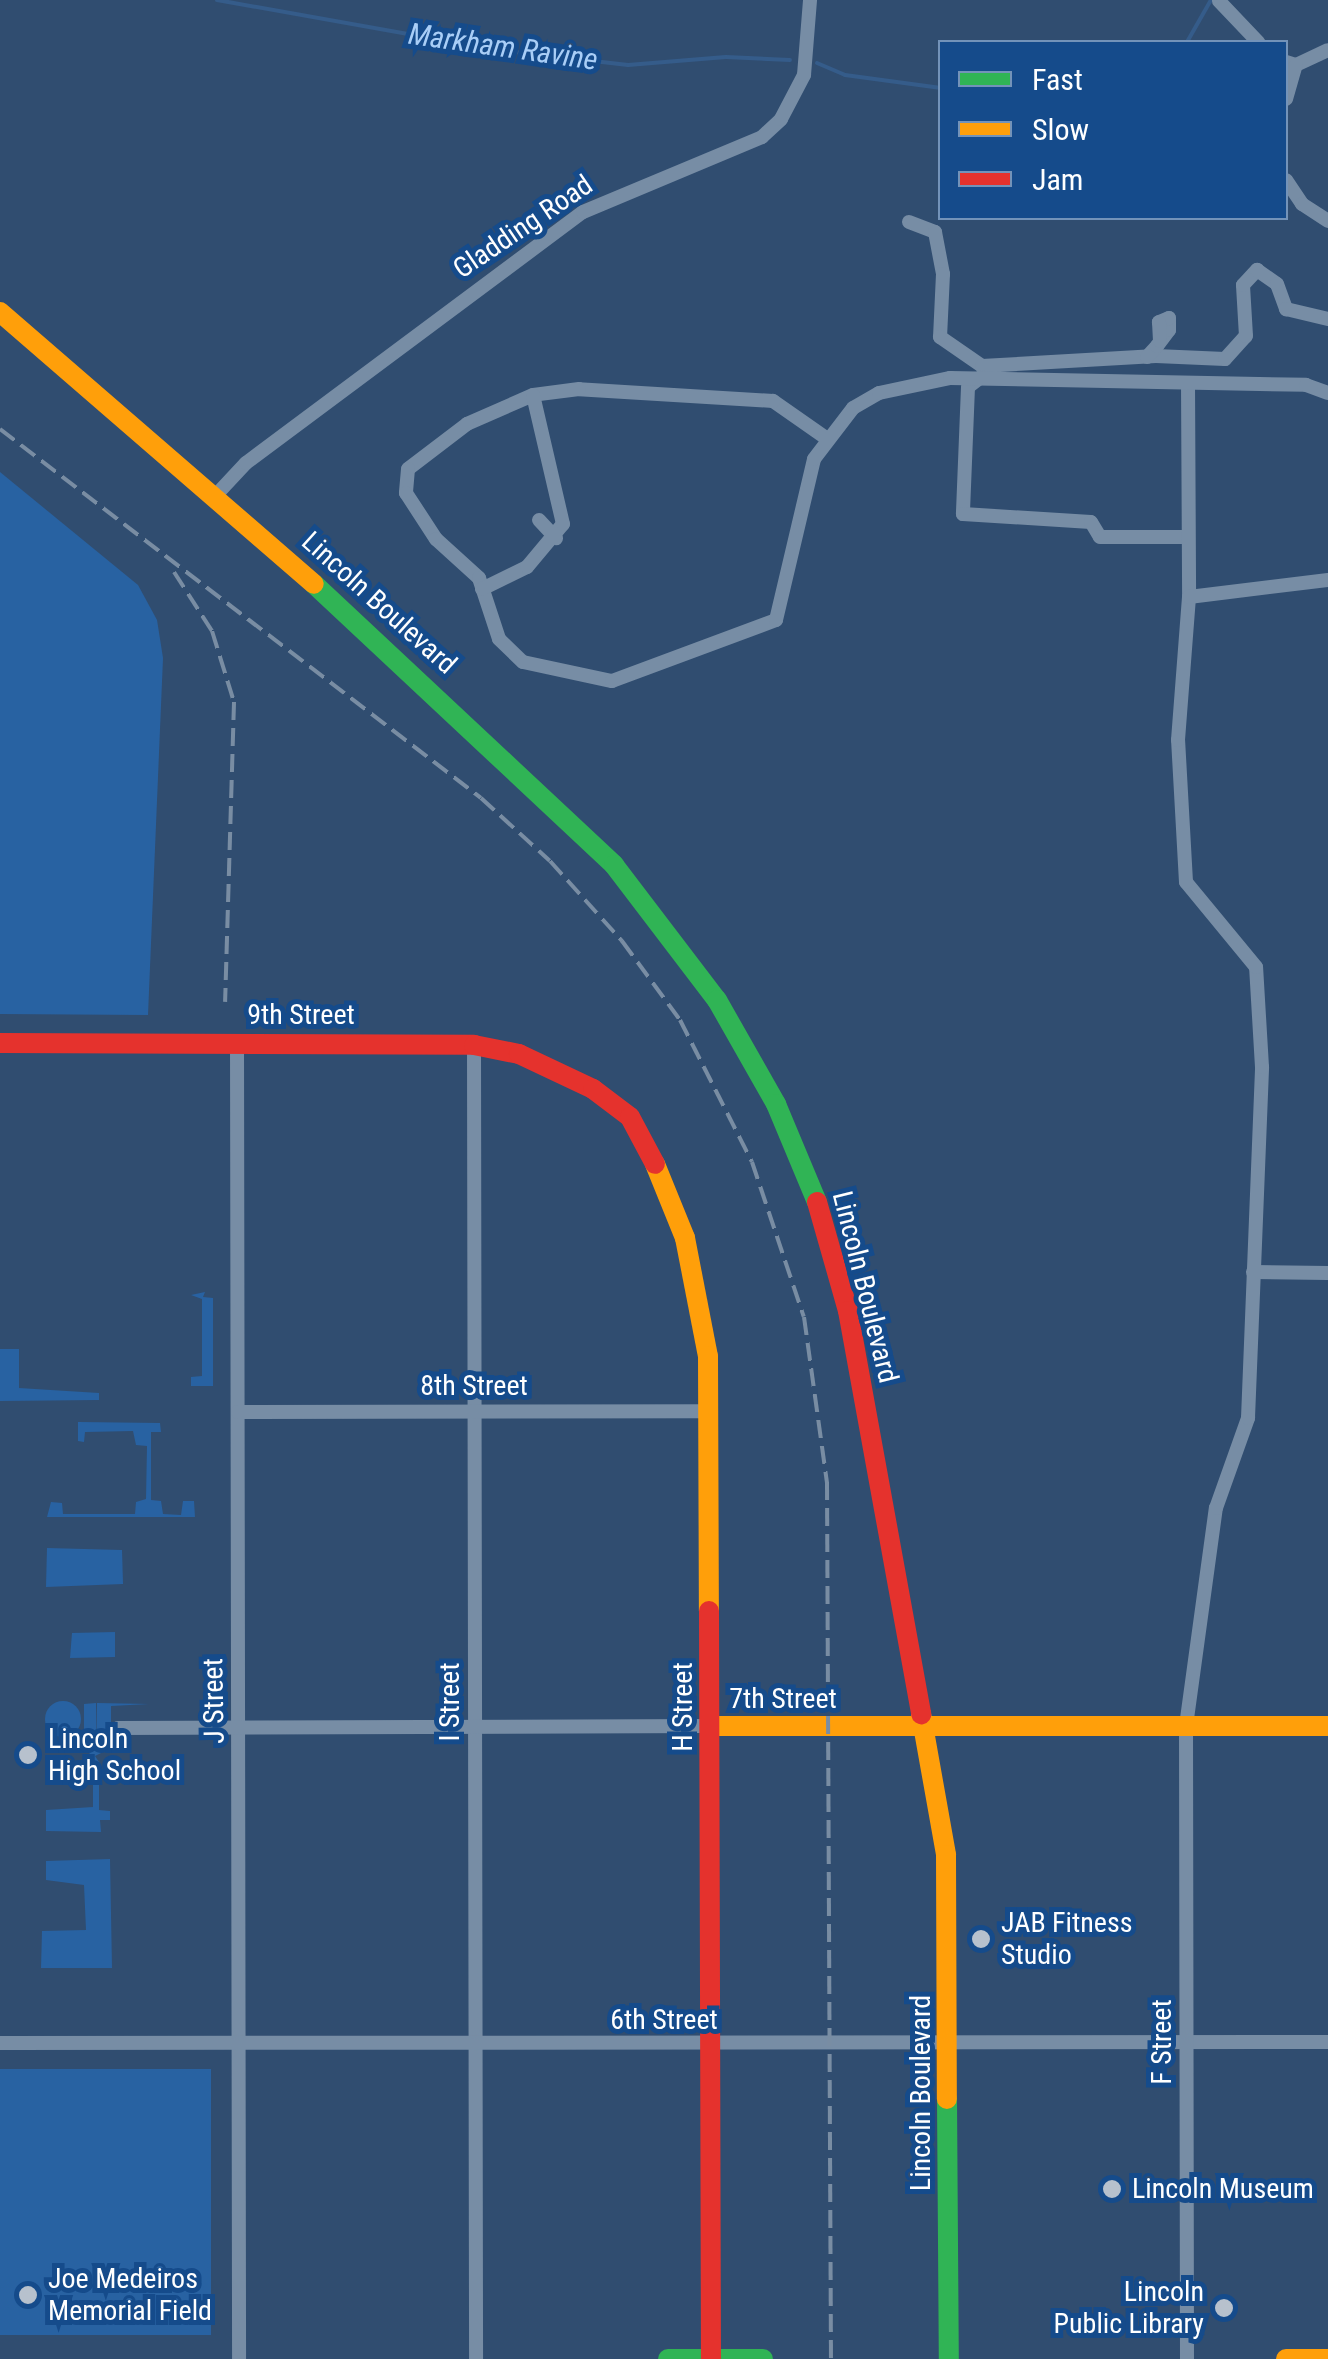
<!DOCTYPE html>
<style>
body{margin:0}
#map{position:relative;width:1328px;height:2359px;overflow:hidden;background:#304d70;font-family:"Roboto Condensed",sans-serif}
div>[style]{position:absolute}
.green>*{inset:0;background:#2862a2}
.round{border-radius:50%}
.stream>*{height:4px;margin:-2px;padding:0 2px;transform-origin:2px;border-radius:2px;background:#355c8a}
.street>*{height:14px;margin:-7px;padding:0 7px;transform-origin:7px;border-radius:7px;background:#778da5}
.fast>*{height:20px;margin:-10px;padding:0 10px;transform-origin:10px;border-radius:10px;background:#30b455}
.slow>*{height:20px;margin:-10px;padding:0 10px;transform-origin:10px;border-radius:10px;background:#ff9f0a}
.jam>*{height:20px;margin:-10px;padding:0 10px;transform-origin:10px;border-radius:10px;background:#e5322d}
.rail>*{height:4px;margin-top:-2px;transform-origin:0;background:repeating-linear-gradient(90deg,#798da3 0 18px,transparent 0 26px)}
.dots>*{width:28px;height:28px;translate:-50% -50%;box-sizing:border-box;border:5px solid #154b8b;border-radius:50%}
span{translate:-50% -50%;white-space:nowrap;text-align:center;line-height:1.15;-webkit-text-stroke:10px #154b8b;paint-order:stroke}
.street-label{font-size:28px;color:#fff}
.poi-label{font-size:28px;color:#fff}
.left{translate:0 -50%;text-align:left}
.right{translate:-100% -50%;text-align:right}
.water-label{font-size:30px;color:#a9cef7;font-style:italic}
.legend{position:absolute;left:938px;top:40px;width:350px;height:180px;box-sizing:border-box;background:#154b8b;border:2px solid #7393b9;margin:0;padding:12px 18px;list-style:none;font-size:30px;color:#fff}
.legend li{display:flex;align-items:center;gap:20px;height:50px}
.legend b{width:50px;border:2px solid #7393b9}
</style>
<div id="map">
<div class="green">
<div style="clip-path:polygon(0 472px,138px 585px,157px 620px,163px 658px,148px 1015px,0 1014px)"></div>
<div style="clip-path:polygon(205px 1292px,203px 1297px,213px 1298px,213px 1386px,191px 1386px,191px 1377px,202px 1376px,202px 1299px,191px 1295px)"></div>
<div style="clip-path:polygon(0 1349px,19px 1349px,19px 1388px,99px 1393px,99px 1400px,0 1401px)"></div>
<div style="clip-path:polygon(78px 1422px,160px 1423px,161px 1432px,151px 1432px,151px 1500px,161px 1501px,163px 1514px,181px 1515px,183px 1501px,194px 1501px,195px 1517px,47px 1517px,51px 1502px,62px 1503px,63px 1514px,135px 1514px,136px 1502px,146px 1499px,147px 1446px,136px 1445px,133px 1431px,85px 1432px,84px 1442px,78px 1441px)"></div>
<div style="clip-path:polygon(47px 1548px,122px 1550px,123px 1584px,46px 1587px)"></div>
<div style="clip-path:polygon(115px 1632px,115px 1657px,70px 1658px,72px 1633px)"></div>
<div class="round" style="left:45px;top:1701px;width:36px;height:36px"></div>
<div style="clip-path:polygon(97px 1703px,149px 1704px,111px 1706px,111px 1748px,95px 1756px,99px 1762px,99px 1810px,110px 1811px,110px 1820px,100px 1820px,101px 1832px,46px 1831px,46px 1810px,93px 1807px,93px 1776px,46px 1776px,46px 1765px,97px 1770px,84px 1741px,84px 1704px,96px 1703px,97px 1752px)"></div>
<div style="clip-path:polygon(110px 1859px,112px 1968px,41px 1968px,42px 1931px,86px 1930px,84px 1885px,46px 1880px,46px 1861px)"></div>
<div style="clip-path:polygon(0 2069px,211px 2069px,211px 2335px,0 2335px)"></div>
</div>
<div class="stream">
<div style="left:217px;top:0;width:285px;rotate:10.1deg"></div>
<div style="left:498px;top:50px;width:131px;rotate:6.6deg"></div>
<div style="left:628px;top:65px;width:98px;rotate:-4.7deg"></div>
<div style="left:726px;top:57px;width:64px;rotate:2.7deg"></div>
<div style="left:1187px;top:42px;width:48px;rotate:-60.3deg"></div>
<div style="left:817px;top:63px;width:30px;rotate:23deg"></div>
<div style="left:845px;top:75px;width:97px;rotate:7.7deg"></div>
</div>
<div class="street">
<div style="left:1219px;top:1px;width:57px;rotate:46.4deg"></div>
<div style="left:1286px;top:62px;width:10px;rotate:17deg"></div>
<div style="left:1296px;top:65px;width:35px;rotate:-25deg"></div>
<div style="left:1286px;top:99px;width:35px;rotate:-74deg"></div>
<div style="left:1286px;top:180px;width:29px;rotate:56deg"></div>
<div style="left:1302px;top:204px;width:31px;rotate:33deg"></div>
<div style="left:909px;top:222px;width:28px;rotate:21deg"></div>
<div style="left:935px;top:232px;width:43px;rotate:79.2deg"></div>
<div style="left:943px;top:274px;width:63px;rotate:92.7deg"></div>
<div style="left:940px;top:337px;width:51px;rotate:34.6deg"></div>
<div style="left:982px;top:366px;width:174px;rotate:-3.3deg"></div>
<div style="left:1156px;top:356px;width:69px;rotate:2.5deg"></div>
<div style="left:1225px;top:359px;width:31px;rotate:-48deg"></div>
<div style="left:1246px;top:336px;width:51px;rotate:-93.4deg"></div>
<div style="left:1243px;top:285px;width:21px;rotate:-47deg"></div>
<div style="left:1257px;top:270px;width:24px;rotate:35deg"></div>
<div style="left:1277px;top:284px;width:27px;rotate:70deg"></div>
<div style="left:1286px;top:309px;width:43px;rotate:13.4deg"></div>
<div style="left:1147px;top:357px;width:15px;rotate:-48deg"></div>
<div style="left:1157px;top:346px;width:20px;rotate:-53deg"></div>
<div style="left:1169px;top:330px;width:12px;rotate:-90deg"></div>
<div style="left:1169px;top:318px;width:11px;rotate:158deg"></div>
<div style="left:1159px;top:322px;width:19px;rotate:87deg"></div>
<div style="left:981px;top:377px;width:16px;rotate:142deg"></div>
<div style="left:968px;top:387px;width:127px;rotate:92.3deg"></div>
<div style="left:963px;top:514px;width:128px;rotate:3.6deg"></div>
<div style="left:1091px;top:522px;width:17px;rotate:59deg"></div>
<div style="left:1100px;top:537px;width:88px"></div>
<div style="left:1188px;top:383px;width:214px;rotate:89.7deg"></div>
<div style="left:826px;top:438px;width:65px;rotate:-145.1deg"></div>
<div style="left:773px;top:401px;width:194px;rotate:-176.5deg"></div>
<div style="left:579px;top:389px;width:46px;rotate:172.6deg"></div>
<div style="left:533px;top:395px;width:72px;rotate:156.3deg"></div>
<div style="left:467px;top:424px;width:74px;rotate:142.7deg"></div>
<div style="left:408px;top:469px;width:24px;rotate:95deg"></div>
<div style="left:406px;top:493px;width:55px;rotate:56.9deg"></div>
<div style="left:436px;top:539px;width:58px;rotate:42.2deg"></div>
<div style="left:479px;top:578px;width:64px;rotate:71.8deg"></div>
<div style="left:499px;top:639px;width:33px;rotate:44deg"></div>
<div style="left:523px;top:662px;width:91px;rotate:12.1deg"></div>
<div style="left:612px;top:681px;width:175px;rotate:-20.4deg"></div>
<div style="left:776px;top:620px;width:165px;rotate:-76.7deg"></div>
<div style="left:814px;top:459px;width:64px;rotate:-52.6deg"></div>
<div style="left:853px;top:408px;width:30px;rotate:-30deg"></div>
<div style="left:879px;top:393px;width:73px;rotate:-11.9deg"></div>
<div style="left:950px;top:378px;width:356px;rotate:1.1deg"></div>
<div style="left:1306px;top:385px;width:23px;rotate:20deg"></div>
<div style="left:217px;top:494px;width:42px;rotate:-46.9deg"></div>
<div style="left:246px;top:463px;width:420px;rotate:-36.7deg"></div>
<div style="left:583px;top:212px;width:194px;rotate:-22.7deg"></div>
<div style="left:762px;top:137px;width:26px;rotate:-43deg"></div>
<div style="left:781px;top:119px;width:50px;rotate:-62.4deg"></div>
<div style="left:804px;top:75px;width:75px;rotate:-85.4deg"></div>
<div style="left:539px;top:520px;width:25px;rotate:47deg"></div>
<div style="left:482px;top:589px;width:50px;rotate:-26.1deg"></div>
<div style="left:527px;top:567px;width:56px;rotate:-50.1deg"></div>
<div style="left:563px;top:524px;width:132px;rotate:-103.1deg"></div>
<div style="left:237px;top:1042px;width:1317px;rotate:89.91deg"></div>
<div style="left:474px;top:1045px;width:1314px;rotate:89.91deg"></div>
<div style="left:1253px;top:1272px;width:75px;rotate:0.8deg"></div>
<div style="left:238px;top:1412px;width:471px;rotate:-0.1deg"></div>
<div style="left:118px;top:1728px;width:593px;rotate:-0.19deg"></div>
<div style="left:0;top:2043px;width:1328px;rotate:-0.04deg"></div>
<div style="left:1187px;top:2359px;width:633px;rotate:-90.09deg"></div>
<div style="left:1186px;top:1726px;width:220px;rotate:-82.2deg"></div>
<div style="left:1216px;top:1508px;width:96px;rotate:-70.4deg"></div>
<div style="left:1248px;top:1418px;width:351px;rotate:-87.7deg"></div>
<div style="left:1262px;top:1067px;width:100px;rotate:-93.4deg"></div>
<div style="left:1256px;top:967px;width:110px;rotate:-129.5deg"></div>
<div style="left:1186px;top:882px;width:142px;rotate:-93.2deg"></div>
<div style="left:1178px;top:740px;width:143px;rotate:-85.6deg"></div>
<div style="left:1189px;top:597px;width:140px;rotate:-7deg"></div>
</div>
<div class="fast">
<div style="left:314px;top:584px;width:411px;rotate:43.1deg"></div>
<div style="left:614px;top:865px;width:170px;rotate:52.7deg"></div>
<div style="left:717px;top:1000px;width:120px;rotate:60.4deg"></div>
<div style="left:776px;top:1104px;width:106px;rotate:67.3deg"></div>
<div style="left:947px;top:2099px;width:260px;rotate:89.6deg"></div>
<div style="left:668px;top:2359px;width:95px"></div>
</div>
<div class="slow">
<div style="left:0;top:312px;width:415px;rotate:40.9deg"></div>
<div style="left:655px;top:1164px;width:80px;rotate:67.9deg"></div>
<div style="left:685px;top:1238px;width:120px;rotate:79deg"></div>
<div style="left:708px;top:1356px;width:255px;rotate:89.8deg"></div>
<div style="left:921px;top:1714px;width:143px;rotate:79.9deg"></div>
<div style="left:946px;top:1855px;width:244px;rotate:89.8deg"></div>
<div style="left:711px;top:1726px;width:617px"></div>
<div style="left:1286px;top:2359px;width:42px"></div>
</div>
<div class="jam">
<div style="left:0;top:1043px;width:474px;rotate:0.2deg"></div>
<div style="left:474px;top:1045px;width:46px;rotate:11.3deg"></div>
<div style="left:519px;top:1054px;width:82px;rotate:25.3deg"></div>
<div style="left:593px;top:1089px;width:46px;rotate:37.1deg"></div>
<div style="left:630px;top:1117px;width:53px;rotate:62deg"></div>
<div style="left:817px;top:1202px;width:113px;rotate:74.1deg"></div>
<div style="left:848px;top:1311px;width:410px;rotate:79.7deg"></div>
<div style="left:709px;top:1611px;width:748px;rotate:89.85deg"></div>
</div>
<div class="rail">
<div style="left:0;top:429px;width:606px;rotate:37.49deg"></div>
<div style="left:481px;top:798px;width:93px;rotate:42.4deg"></div>
<div style="left:550px;top:861px;width:108px;rotate:48deg"></div>
<div style="left:622px;top:941px;width:98px;rotate:53.7deg"></div>
<div style="left:680px;top:1020px;width:159px;rotate:63.1deg"></div>
<div style="left:752px;top:1162px;width:163px;rotate:71.5deg"></div>
<div style="left:804px;top:1317px;width:167px;rotate:82.1deg"></div>
<div style="left:827px;top:1482px;width:877px;rotate:89.74deg"></div>
<div style="left:174px;top:572px;width:70px;rotate:57.2deg"></div>
<div style="left:212px;top:631px;width:74px;rotate:72.8deg"></div>
<div style="left:234px;top:702px;width:300px;rotate:91.7deg"></div>
</div>
<div class="dots">
<div style="left:28px;top:1755px;background:#b7c1cd"></div>
<div style="left:981px;top:1939px;background:#b7c1cd"></div>
<div style="left:1112px;top:2189px;background:#b7c1cd"></div>
<div style="left:28px;top:2295px;background:#b7c1cd"></div>
<div style="left:1224px;top:2308px;background:#b7c1cd"></div>
</div>
<div class="street-label">
<span style="left:523px;top:227px;rotate:-34deg">Gladding Road</span>
<span style="left:379px;top:603px;rotate:42deg">Lincoln Boulevard</span>
<span style="left:301px;top:1015px">9th Street</span>
<span style="left:865px;top:1287px;rotate:76deg">Lincoln Boulevard</span>
<span style="left:474px;top:1386px">8th Street</span>
<span style="left:783px;top:1699px">7th Street</span>
<span style="left:214px;top:1701px;rotate:-91deg">J Street</span>
<span style="left:450px;top:1702px;rotate:-90deg">I Street</span>
<span style="left:683px;top:1707px;rotate:-90deg">H Street</span>
<span style="left:664px;top:2020px">6th Street</span>
<span style="left:1162px;top:2042px;rotate:-90deg">F Street</span>
<span style="left:921px;top:2093px;rotate:-90deg">Lincoln Boulevard</span>
</div>
<div class="poi-label">
<span class="left" style="left:48px;top:1755px">Lincoln<br>High School</span>
<span class="left" style="left:1001px;top:1939px">JAB Fitness<br>Studio</span>
<span class="left" style="left:1132px;top:2189px">Lincoln Museum</span>
<span class="left" style="left:48px;top:2295px">Joe Medeiros<br>Memorial Field</span>
<span class="right" style="left:1204px;top:2308px">Lincoln<br>Public Library</span>
</div>
<div class="water-label">
<span style="left:503px;top:47px;rotate:8deg">Markham Ravine</span>
</div>
<ul class="legend">
<li><b style="height:12px;background:#30b455"></b>Fast</li>
<li><b style="height:12px;background:#ff9f0a"></b>Slow</li>
<li><b style="height:12px;background:#e5322d"></b>Jam</li>
</ul>
</div>
